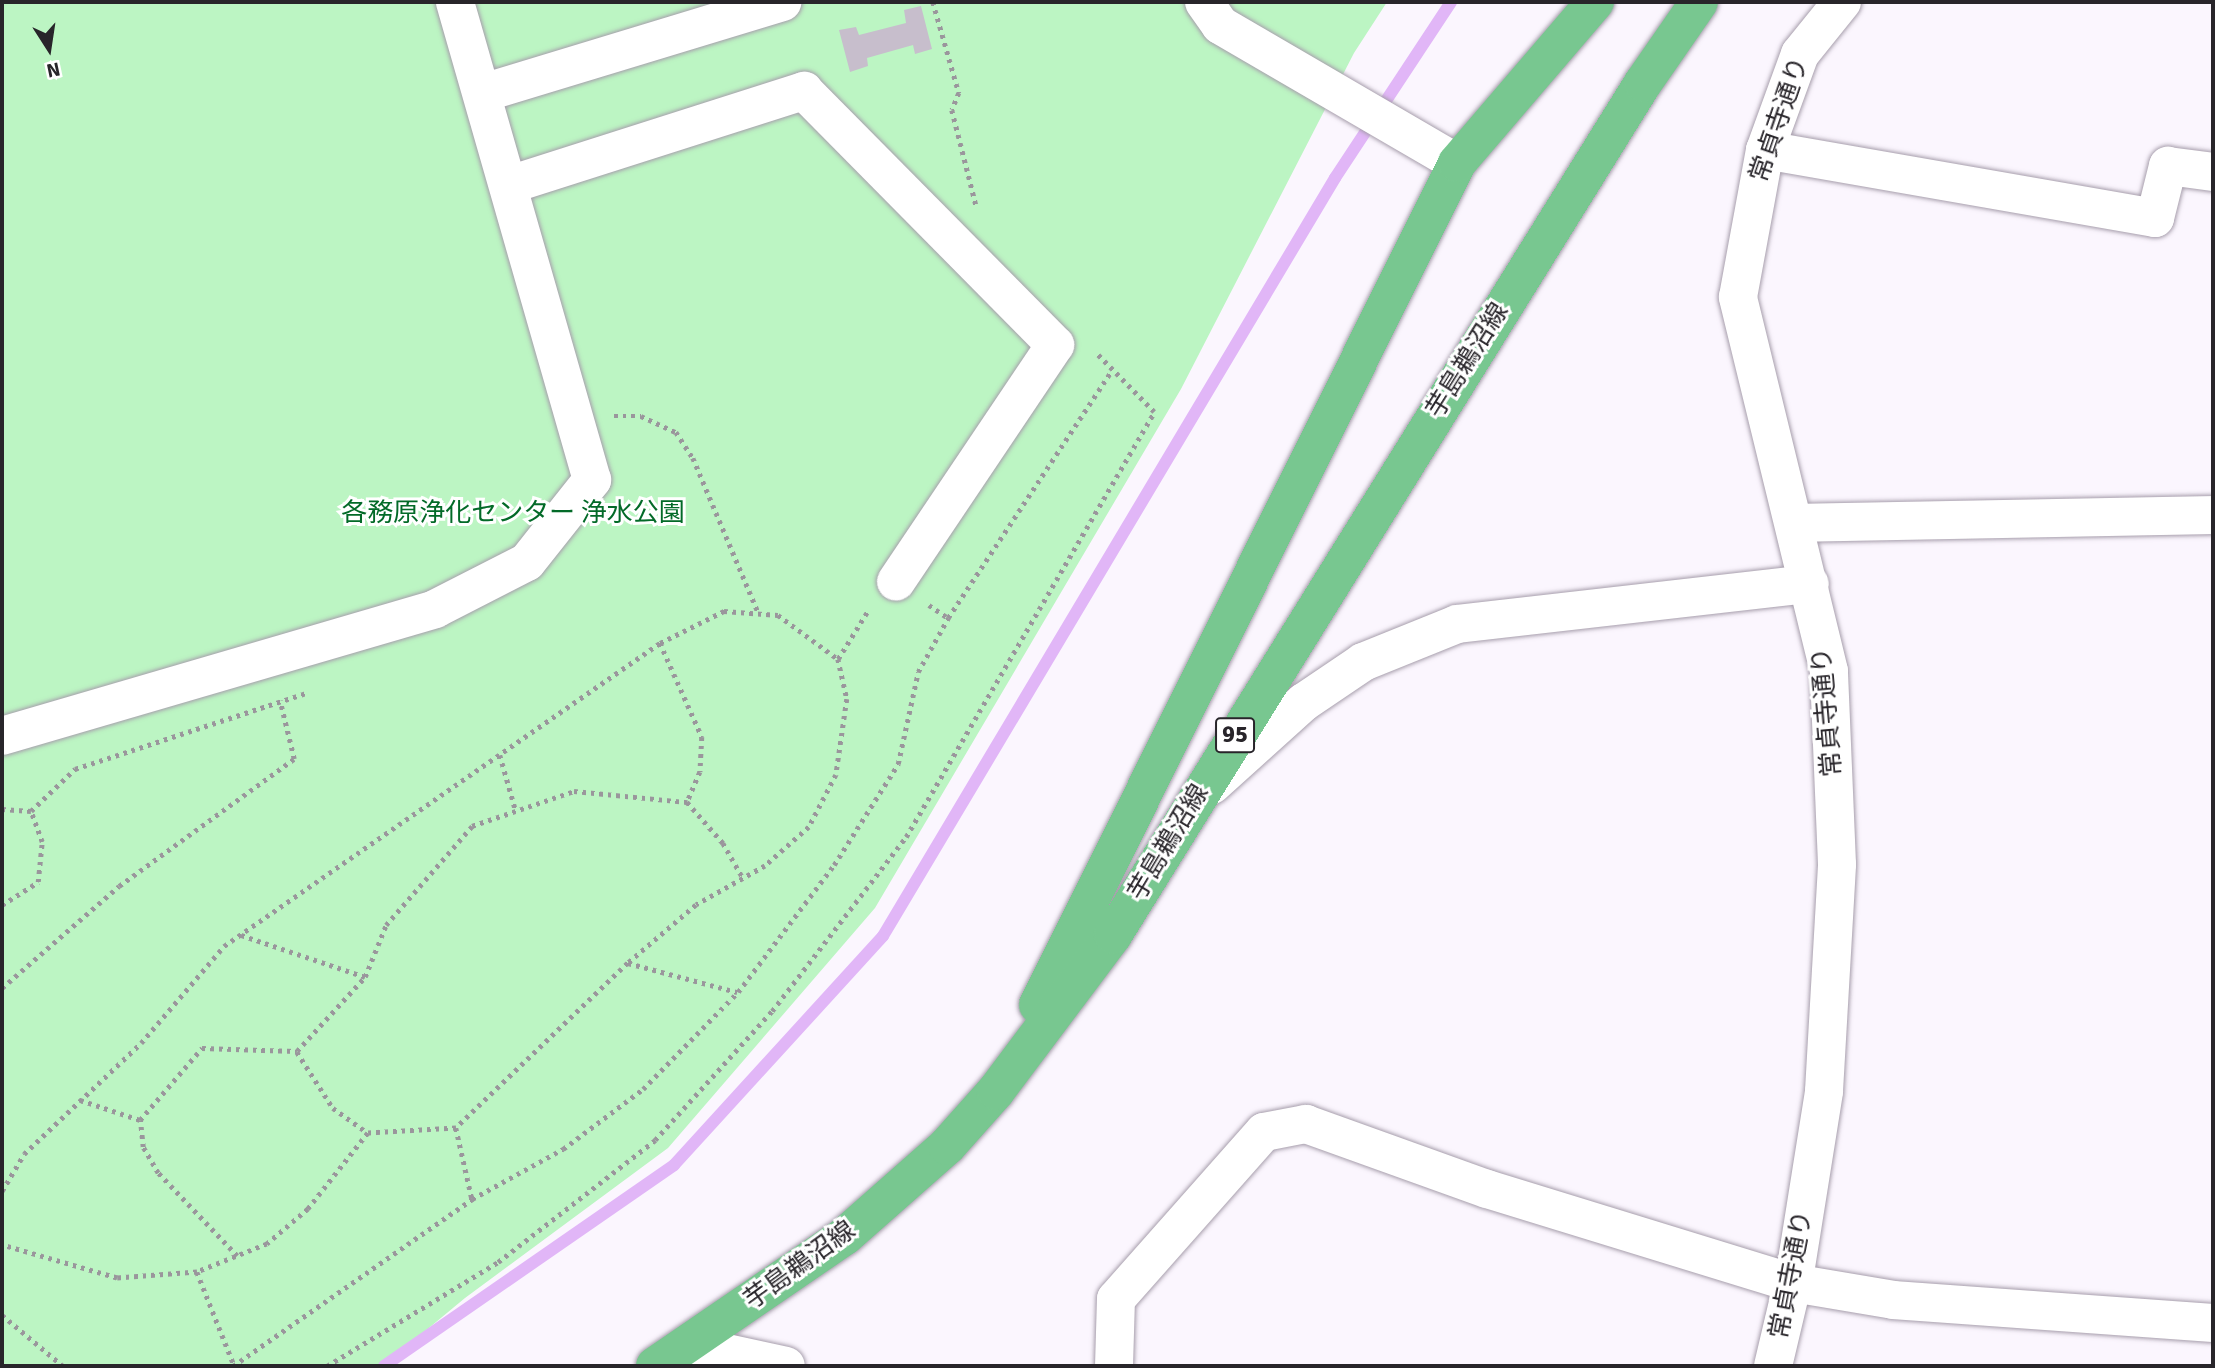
<!DOCTYPE html>
<meta charset="utf-8">
<style>
body{margin:0}
#map{position:relative;width:2215px;height:1368px;overflow:hidden;background:#fbf6fe;font-family:Signika,"Noto Sans JP",sans-serif}
div>[style]{position:absolute}
.green>*{inset:0;background:#bcf5c3}
.stream>*{height:12px;margin:-6px;padding:0 6px;transform-origin:6px;border-radius:6px;background:#e1b6f7}
.building>*{inset:0;background:#c7becc}
.path>*{height:4.5px;margin-top:-2.25px;transform-origin:0;background:repeating-linear-gradient(90deg,#9a969c 0 3.5px,transparent 0 8.5px)}
.roads{filter:drop-shadow(0 0 2px #a79eac) drop-shadow(0 0 2px #a79eac)}
.minor>*{height:38px;margin:-19px;padding:0 19px;transform-origin:19px;border-radius:19px;background:#fff}
.major>*{height:38px;margin:-19px;padding:0 19px;transform-origin:19px;border-radius:19px;background:#78c790}
span{translate:-50% -50%;white-space:nowrap;text-align:center;line-height:1.15;-webkit-text-stroke:6px #fff;paint-order:stroke}
.shield-label span{padding:2px 5px;background:#fff;border:2px solid;border-radius:5px;-webkit-text-stroke-width:0}
.shield-label{font-size:24px;color:#28252a;font-weight:700}
.street-label{font-size:26px;color:#28252a}
.park-label{font-size:26px;color:#036a28}
.frame{position:absolute;inset:0;border:4px solid #28252a;pointer-events:none}
.north{position:absolute;left:14px;top:14px;width:70px;height:70px;-webkit-text-stroke:5px #fff;paint-order:stroke;rotate:168deg;font-size:19px;font-weight:700;line-height:28px;text-align:center;color:#28252a}
.north::after{content:'';display:block;margin:auto;width:24px;height:32px;background:#28252a;clip-path:polygon(50% 0,100% 100%,50% 72%,0 100%)}
</style>
<div id="map">
<div class="green">
<div style="clip-path:polygon(2px 2px,1387px 2px,1354px 53px,1181px 389px,875px 908px,668px 1148px,465px 1298px,383px 1366px,2px 1366px)"></div>
</div>
<div class="stream">
<div style="left:384px;top:1366px;width:353px;rotate:-34.7deg"></div>
<div style="left:674px;top:1165px;width:310px;rotate:-47.6deg"></div>
<div style="left:883px;top:936px;width:883px;rotate:-59.19deg"></div>
<div style="left:1335px;top:178px;width:211px;rotate:-56.6deg"></div>
</div>
<div class="building">
<div style="clip-path:polygon(921px 6px,932px 49px,915px 54px,913px 45px,867px 58px,868px 66px,850px 72px,839px 30px,856px 27px,859px 35px,906px 23px,904px 10px)"></div>
</div>
<div class="path">
<div style="left:933px;top:2px;width:95px;rotate:74.1deg"></div>
<div style="left:959px;top:93px;width:18px;rotate:112deg"></div>
<div style="left:952px;top:110px;width:98px;rotate:75.8deg"></div>
<div style="left:614px;top:416px;width:27px"></div>
<div style="left:641px;top:416px;width:38px;rotate:25deg"></div>
<div style="left:676px;top:432px;width:31px;rotate:57deg"></div>
<div style="left:693px;top:458px;width:169px;rotate:67.1deg"></div>
<div style="left:929px;top:605px;width:23px;rotate:34deg"></div>
<div style="left:948px;top:618px;width:297px;rotate:-56.5deg"></div>
<div style="left:660px;top:643px;width:103px;rotate:65.9deg"></div>
<div style="left:702px;top:737px;width:35px;rotate:93deg"></div>
<div style="left:700px;top:772px;width:33px;rotate:113deg"></div>
<div style="left:838px;top:659px;width:59px;rotate:-58.2deg"></div>
<div style="left:500px;top:755px;width:55px;rotate:74.2deg"></div>
<div style="left:2px;top:809px;width:29px;rotate:4deg"></div>
<div style="left:31px;top:811px;width:61px;rotate:-43.7deg"></div>
<div style="left:75px;top:769px;width:243px;rotate:-18.2deg"></div>
<div style="left:2px;top:905px;width:43px;rotate:-32.6deg"></div>
<div style="left:38px;top:882px;width:40px;rotate:-84.3deg"></div>
<div style="left:42px;top:842px;width:33px;rotate:-110deg"></div>
<div style="left:241px;top:935px;width:131px;rotate:18.7deg"></div>
<div style="left:628px;top:963px;width:113px;rotate:14.9deg"></div>
<div style="left:2px;top:988px;width:155px;rotate:-41.1deg"></div>
<div style="left:119px;top:886px;width:216px;rotate:-36deg"></div>
<div style="left:294px;top:759px;width:60px;rotate:-103.6deg"></div>
<div style="left:297px;top:1052px;width:67px;rotate:57.3deg"></div>
<div style="left:333px;top:1108px;width:43px;rotate:35.5deg"></div>
<div style="left:80px;top:1100px;width:63px;rotate:18.4deg"></div>
<div style="left:456px;top:1128px;width:73px;rotate:77.3deg"></div>
<div style="left:2px;top:1191px;width:43px;rotate:-59.3deg"></div>
<div style="left:24px;top:1154px;width:161px;rotate:-43.5deg"></div>
<div style="left:141px;top:1043px;width:128px;rotate:-49.4deg"></div>
<div style="left:224px;top:946px;width:531px;rotate:-34.8deg"></div>
<div style="left:660px;top:643px;width:72px;rotate:-26.6deg"></div>
<div style="left:724px;top:611px;width:54px;rotate:4.2deg"></div>
<div style="left:778px;top:615px;width:74px;rotate:36.3deg"></div>
<div style="left:838px;top:659px;width:41px;rotate:77.3deg"></div>
<div style="left:847px;top:699px;width:77px;rotate:98.2deg"></div>
<div style="left:836px;top:775px;width:59px;rotate:117.4deg"></div>
<div style="left:809px;top:827px;width:59px;rotate:138.4deg"></div>
<div style="left:765px;top:866px;width:79px;rotate:150.5deg"></div>
<div style="left:696px;top:905px;width:89px;rotate:139.5deg"></div>
<div style="left:628px;top:963px;width:238px;rotate:136.2deg"></div>
<div style="left:456px;top:1128px;width:88px;rotate:176.7deg"></div>
<div style="left:368px;top:1133px;width:97px;rotate:128.3deg"></div>
<div style="left:308px;top:1209px;width:54px;rotate:139.5deg"></div>
<div style="left:267px;top:1244px;width:75px;rotate:158.2deg"></div>
<div style="left:197px;top:1272px;width:80px;rotate:175.7deg"></div>
<div style="left:117px;top:1278px;width:120px;rotate:-164deg"></div>
<div style="left:237px;top:1256px;width:115px;rotate:-133.6deg"></div>
<div style="left:158px;top:1173px;width:30px;rotate:-120deg"></div>
<div style="left:143px;top:1147px;width:27px;rotate:-96deg"></div>
<div style="left:140px;top:1120px;width:95px;rotate:-49.3deg"></div>
<div style="left:202px;top:1048px;width:95px;rotate:1.8deg"></div>
<div style="left:297px;top:1051px;width:100px;rotate:-47.4deg"></div>
<div style="left:365px;top:977px;width:56px;rotate:-68deg"></div>
<div style="left:386px;top:925px;width:131px;rotate:-49deg"></div>
<div style="left:472px;top:826px;width:108px;rotate:-18.9deg"></div>
<div style="left:574px;top:791px;width:114px;rotate:5.6deg"></div>
<div style="left:687px;top:802px;width:55px;rotate:48.7deg"></div>
<div style="left:723px;top:843px;width:40px;rotate:60.3deg"></div>
<div style="left:197px;top:1272px;width:100px;rotate:68.3deg"></div>
<div style="left:2px;top:1315px;width:80px;rotate:39.9deg"></div>
<div style="left:233px;top:1366px;width:292px;rotate:-34.9deg"></div>
<div style="left:472px;top:1199px;width:104px;rotate:-28.8deg"></div>
<div style="left:563px;top:1149px;width:100px;rotate:-36.9deg"></div>
<div style="left:643px;top:1089px;width:136px;rotate:-45.6deg"></div>
<div style="left:738px;top:992px;width:159px;rotate:-52.9deg"></div>
<div style="left:834px;top:865px;width:120px;rotate:-57.6deg"></div>
<div style="left:898px;top:764px;width:94px;rotate:-77.7deg"></div>
<div style="left:918px;top:672px;width:62px;rotate:-60.9deg"></div>
<div style="left:327px;top:1366px;width:200px;rotate:-31.3deg"></div>
<div style="left:498px;top:1262px;width:199px;rotate:-37.8deg"></div>
<div style="left:655px;top:1140px;width:174px;rotate:-47.8deg"></div>
<div style="left:772px;top:1011px;width:220px;rotate:-52.4deg"></div>
<div style="left:906px;top:837px;width:492px;rotate:-59.7deg"></div>
<div style="left:1154px;top:412px;width:83px;rotate:-134.5deg"></div>
</div>
<div class="roads">
<div class="minor">
<div style="left:1204px;top:2px;width:28px;rotate:55deg"></div>
<div style="left:1220px;top:25px;width:274px;rotate:30.2deg"></div>
<div style="left:483px;top:93px;width:313px;rotate:-16.9deg"></div>
<div style="left:1765px;top:150px;width:396px;rotate:9.9deg"></div>
<div style="left:2155px;top:218px;width:54px;rotate:-76deg"></div>
<div style="left:2168px;top:166px;width:45px;rotate:7.6deg"></div>
<div style="left:509px;top:185px;width:310px;rotate:-17.7deg"></div>
<div style="left:804px;top:91px;width:357px;rotate:45.3deg"></div>
<div style="left:1055px;top:345px;width:285px;rotate:123.9deg"></div>
<div style="left:1797px;top:523px;width:416px;rotate:-1.1deg"></div>
<div style="left:2px;top:736px;width:451px;rotate:-16.3deg"></div>
<div style="left:435px;top:609px;width:103px;rotate:-27.1deg"></div>
<div style="left:527px;top:562px;width:105px;rotate:-51.6deg"></div>
<div style="left:592px;top:480px;width:497px;rotate:-106deg"></div>
<div style="left:1212px;top:785px;width:124px;rotate:-42.1deg"></div>
<div style="left:1304px;top:702px;width:71px;rotate:-34.1deg"></div>
<div style="left:1363px;top:662px;width:101px;rotate:-22deg"></div>
<div style="left:1457px;top:624px;width:355px;rotate:-6.5deg"></div>
<div style="left:690px;top:1345px;width:98px;rotate:12.3deg"></div>
<div style="left:1114px;top:1366px;width:67px;rotate:-88.3deg"></div>
<div style="left:1116px;top:1299px;width:223px;rotate:-48.5deg"></div>
<div style="left:1264px;top:1132px;width:43px;rotate:-10.8deg"></div>
<div style="left:1306px;top:1124px;width:192px;rotate:19.8deg"></div>
<div style="left:1487px;top:1189px;width:320px;rotate:17.1deg"></div>
<div style="left:1793px;top:1283px;width:101px;rotate:9.6deg"></div>
<div style="left:1893px;top:1300px;width:321px;rotate:4.1deg"></div>
<div style="left:1773px;top:1366px;width:96px;rotate:-76.7deg"></div>
<div style="left:1795px;top:1273px;width:184px;rotate:-80.9deg"></div>
<div style="left:1824px;top:1091px;width:227px;rotate:-86.7deg"></div>
<div style="left:1837px;top:864px;width:193px;rotate:-92.4deg"></div>
<div style="left:1829px;top:671px;width:385px;rotate:-103.7deg"></div>
<div style="left:1738px;top:297px;width:149px;rotate:-79.6deg"></div>
<div style="left:1765px;top:150px;width:102px;rotate:-70deg"></div>
<div style="left:1800px;top:54px;width:67px;rotate:-51.1deg"></div>
</div>
<div class="major">
<div style="left:1038px;top:1005px;width:940px;rotate:-63.54deg"></div>
<div style="left:1457px;top:163px;width:212px;rotate:-49.4deg"></div>
<div style="left:655px;top:1366px;width:230px;rotate:-34.4deg"></div>
<div style="left:845px;top:1236px;width:136px;rotate:-41.4deg"></div>
<div style="left:947px;top:1146px;width:74px;rotate:-48.3deg"></div>
<div style="left:996px;top:1091px;width:195px;rotate:-53.1deg"></div>
<div style="left:1113px;top:935px;width:1003px;rotate:-58.12deg"></div>
<div style="left:1643px;top:83px;width:98px;rotate:-55.3deg"></div>
</div>
</div>
<div class="shield-label">
<span style="left:1235px;top:735px">95</span>
</div>
<div class="street-label">
<span style="left:1780px;top:120px;rotate:-71deg">常貞寺通り</span>
<span style="left:1468px;top:361px;rotate:-58deg">芋島鵜沼線</span>
<span style="left:1828px;top:712px;rotate:-95deg">常貞寺通り</span>
<span style="left:1169px;top:843px;rotate:-59deg">芋島鵜沼線</span>
<span style="left:800px;top:1266px;rotate:-36deg">芋島鵜沼線</span>
<span style="left:1792px;top:1275px;rotate:-79deg">常貞寺通り</span>
</div>
<div class="park-label">
<span style="left:513px;top:514px">各務原浄化センター 浄水公園</span>
</div>
<div class="frame"></div>
<div class="north">N</div>
</div>
